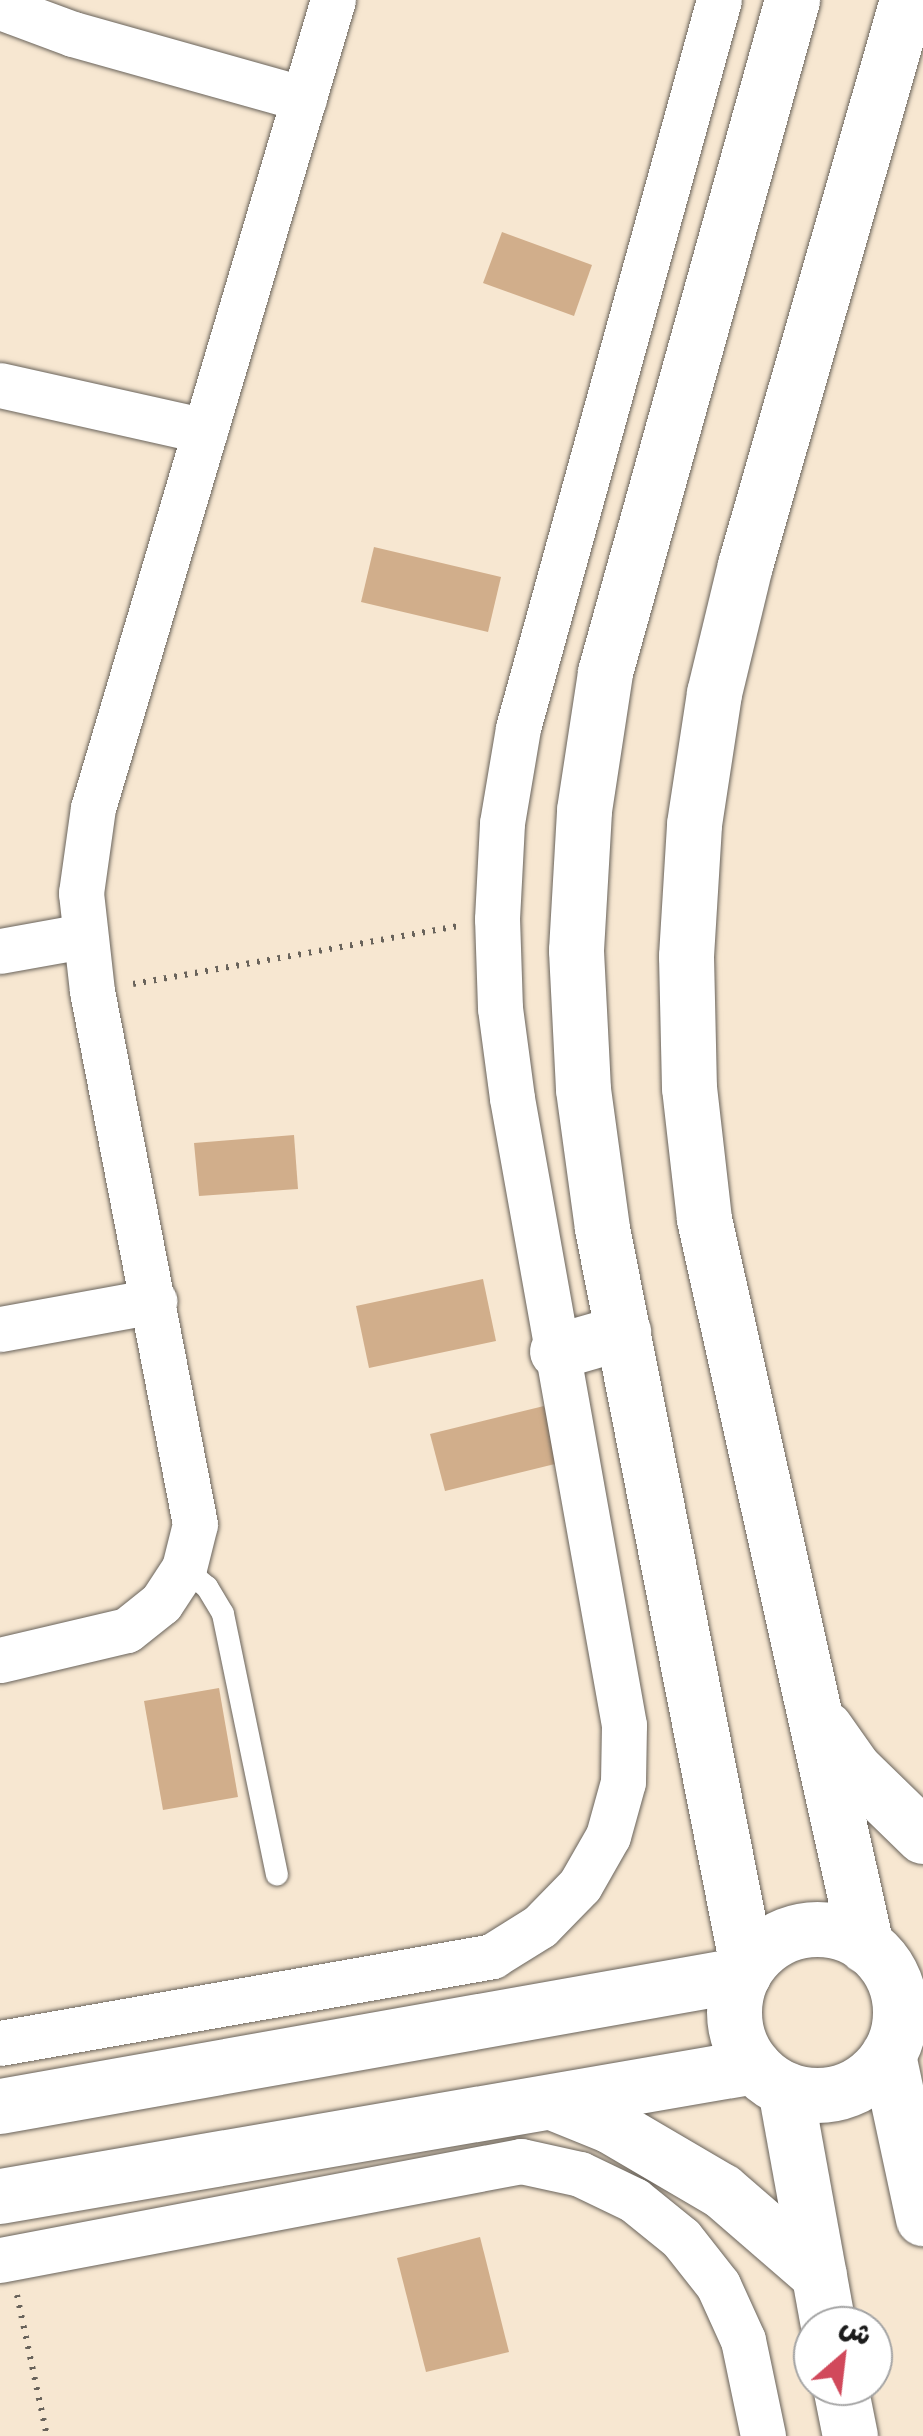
<!DOCTYPE html>
<meta charset="utf-8">
<style>
body{margin:0}
#map{position:relative;width:923px;height:2436px;overflow:hidden;background:#f7e7d1;font-family:"Comic Neue","Playpen Sans Arabic",sans-serif}
div>[style]{position:absolute}
.building>*{inset:0;background:#d1ae8b}
.path>*{height:6px;margin-top:-3px;transform-origin:0;background:repeating-linear-gradient(90deg,#69635b 0 2.5px,transparent 0 10.5px)}
.roads{filter:drop-shadow(0 0 2px #69635b) drop-shadow(0 0 2px #69635b)}
.lane>*{height:22px;margin:-11px;padding:0 11px;transform-origin:11px;border-radius:11px;background:#fff}
.street>*{height:45px;margin:-22.5px;padding:0 22.5px;transform-origin:22.5px;border-radius:22.5px;background:#fff}
.secondary>*{height:55px;margin:-27.5px;padding:0 27.5px;transform-origin:27.5px;border-radius:27.5px;background:#fff}
.secondary>.ring{margin:-27.5px;padding:0;box-sizing:content-box;background:none;border:55px solid #fff;border-radius:50%}
span{translate:-50% -50%;white-space:nowrap;text-align:center;line-height:1.15;-webkit-text-stroke:10px #fff;paint-order:stroke}
.north{position:absolute;left:793px;top:2306px;width:100px;height:100px;box-sizing:border-box;background:#fff;border:2px solid #a4a4a4;border-radius:50%;rotate:28deg;font-size:28px;font-weight:700;line-height:40px;text-align:center;color:#1c1c1c}
.north::after{content:'';display:block;margin:auto;width:35px;height:45px;background:#d1495b;clip-path:polygon(50% 0,100% 100%,50% 72%,0 100%)}
</style>
<div id="map">
<div class="building">
<div style="clip-path:polygon(502px 232px,592px 265px,574px 316px,483px 283px)"></div>
<div style="clip-path:polygon(374px 547px,501px 577px,488px 632px,361px 602px)"></div>
<div style="clip-path:polygon(294px 1135px,298px 1189px,199px 1196px,194px 1143px)"></div>
<div style="clip-path:polygon(483px 1279px,496px 1341px,369px 1368px,356px 1306px)"></div>
<div style="clip-path:polygon(544px 1406px,559px 1463px,445px 1491px,430px 1434px)"></div>
<div style="clip-path:polygon(219px 1688px,238px 1797px,163px 1810px,144px 1701px)"></div>
<div style="clip-path:polygon(480px 2237px,509px 2352px,426px 2372px,397px 2258px)"></div>
</div>
<div class="path">
<div style="left:133px;top:984px;width:332px;rotate:-10.1deg"></div>
<div style="left:17px;top:2295px;width:144px;rotate:78deg"></div>
</div>
<div class="roads">
<div class="lane">
<div style="left:184px;top:1568px;width:30px;rotate:40deg"></div>
<div style="left:207px;top:1587px;width:31px;rotate:59deg"></div>
<div style="left:223px;top:1614px;width:266px;rotate:78.3deg"></div>
</div>
<div class="street">
<div style="left:0;top:7px;width:78px;rotate:20.3deg"></div>
<div style="left:73px;top:34px;width:240px;rotate:15.7deg"></div>
<div style="left:0;top:385px;width:210px;rotate:12.6deg"></div>
<div style="left:0;top:951px;width:84px;rotate:-10.2deg"></div>
<div style="left:0;top:1329px;width:157px;rotate:-10.3deg"></div>
<div style="left:0;top:1660px;width:130px;rotate:-13.3deg"></div>
<div style="left:127px;top:1630px;width:43px;rotate:-38.5deg"></div>
<div style="left:161px;top:1603px;width:42px;rotate:-56.7deg"></div>
<div style="left:184px;top:1568px;width:45px;rotate:-76deg"></div>
<div style="left:195px;top:1524px;width:543px;rotate:-100.94deg"></div>
<div style="left:92px;top:991px;width:99px;rotate:-96.4deg"></div>
<div style="left:81px;top:893px;width:86px;rotate:-82deg"></div>
<div style="left:93px;top:808px;width:843px;rotate:-73.46deg"></div>
<div style="left:0;top:2043px;width:500px;rotate:-10deg"></div>
<div style="left:492px;top:1956px;width:57px;rotate:-32deg"></div>
<div style="left:540px;top:1926px;width:57px;rotate:-45.7deg"></div>
<div style="left:580px;top:1885px;width:56px;rotate:-60.3deg"></div>
<div style="left:608px;top:1836px;width:56px;rotate:-74.5deg"></div>
<div style="left:623px;top:1782px;width:57px;rotate:-89deg"></div>
<div style="left:624px;top:1725px;width:637px;rotate:-100.13deg"></div>
<div style="left:512px;top:1098px;width:91px;rotate:-97.6deg"></div>
<div style="left:500px;top:1008px;width:89px;rotate:-91.9deg"></div>
<div style="left:497px;top:919px;width:96px;rotate:-87deg"></div>
<div style="left:502px;top:823px;width:96px;rotate:-80.4deg"></div>
<div style="left:518px;top:728px;width:755px;rotate:-74.57deg"></div>
<div style="left:0;top:2260px;width:530px;rotate:-10.76deg"></div>
<div style="left:521px;top:2161px;width:60px;rotate:12.4deg"></div>
<div style="left:580px;top:2174px;width:60px;rotate:25.7deg"></div>
<div style="left:634px;top:2200px;width:60px;rotate:39deg"></div>
<div style="left:681px;top:2238px;width:60px;rotate:51.8deg"></div>
<div style="left:718px;top:2285px;width:60px;rotate:65.6deg"></div>
<div style="left:743px;top:2340px;width:98px;rotate:78.2deg"></div>
</div>
<div class="secondary">
<div style="left:557px;top:1351px;width:69px;rotate:-16.1deg"></div>
<div style="left:825px;top:1728px;width:50px;rotate:54.7deg"></div>
<div style="left:854px;top:1769px;width:96px;rotate:44.2deg"></div>
<div class="ring" style="left:734px;top:1929px;width:111px;height:111px"></div>
<div style="left:866px;top:1946px;width:745px;rotate:-102.56deg"></div>
<div style="left:704px;top:1219px;width:132px;rotate:-96.5deg"></div>
<div style="left:689px;top:1088px;width:132px;rotate:-91.3deg"></div>
<div style="left:686px;top:956px;width:132px;rotate:-86.5deg"></div>
<div style="left:694px;top:824px;width:133px;rotate:-81.3deg"></div>
<div style="left:714px;top:693px;width:132px;rotate:-76.4deg"></div>
<div style="left:745px;top:565px;width:588px;rotate:-74deg"></div>
<div style="left:747px;top:1966px;width:752px;rotate:-101.12deg"></div>
<div style="left:602px;top:1228px;width:140px;rotate:-97.8deg"></div>
<div style="left:583px;top:1089px;width:139px;rotate:-92.9deg"></div>
<div style="left:576px;top:950px;width:140px;rotate:-86.7deg"></div>
<div style="left:584px;top:810px;width:140px;rotate:-81.3deg"></div>
<div style="left:605px;top:672px;width:698px;rotate:-74.45deg"></div>
<div style="left:888px;top:2055px;width:167px;rotate:77.9deg"></div>
<div style="left:785px;top:2089px;width:241px;rotate:79.7deg"></div>
<div style="left:552px;top:2102px;width:64px;rotate:22.1deg"></div>
<div style="left:611px;top:2126px;width:129px;rotate:30.4deg"></div>
<div style="left:722px;top:2191px;width:128px;rotate:40.9deg"></div>
<div style="left:0;top:2106px;width:755px;rotate:-10.07deg"></div>
<div style="left:0;top:2196px;width:765px;rotate:-9.78deg"></div>
<div style="left:840px;top:2386px;width:51px;rotate:78.7deg"></div>
</div>
</div>
<div class="north">ش</div>
</div>
